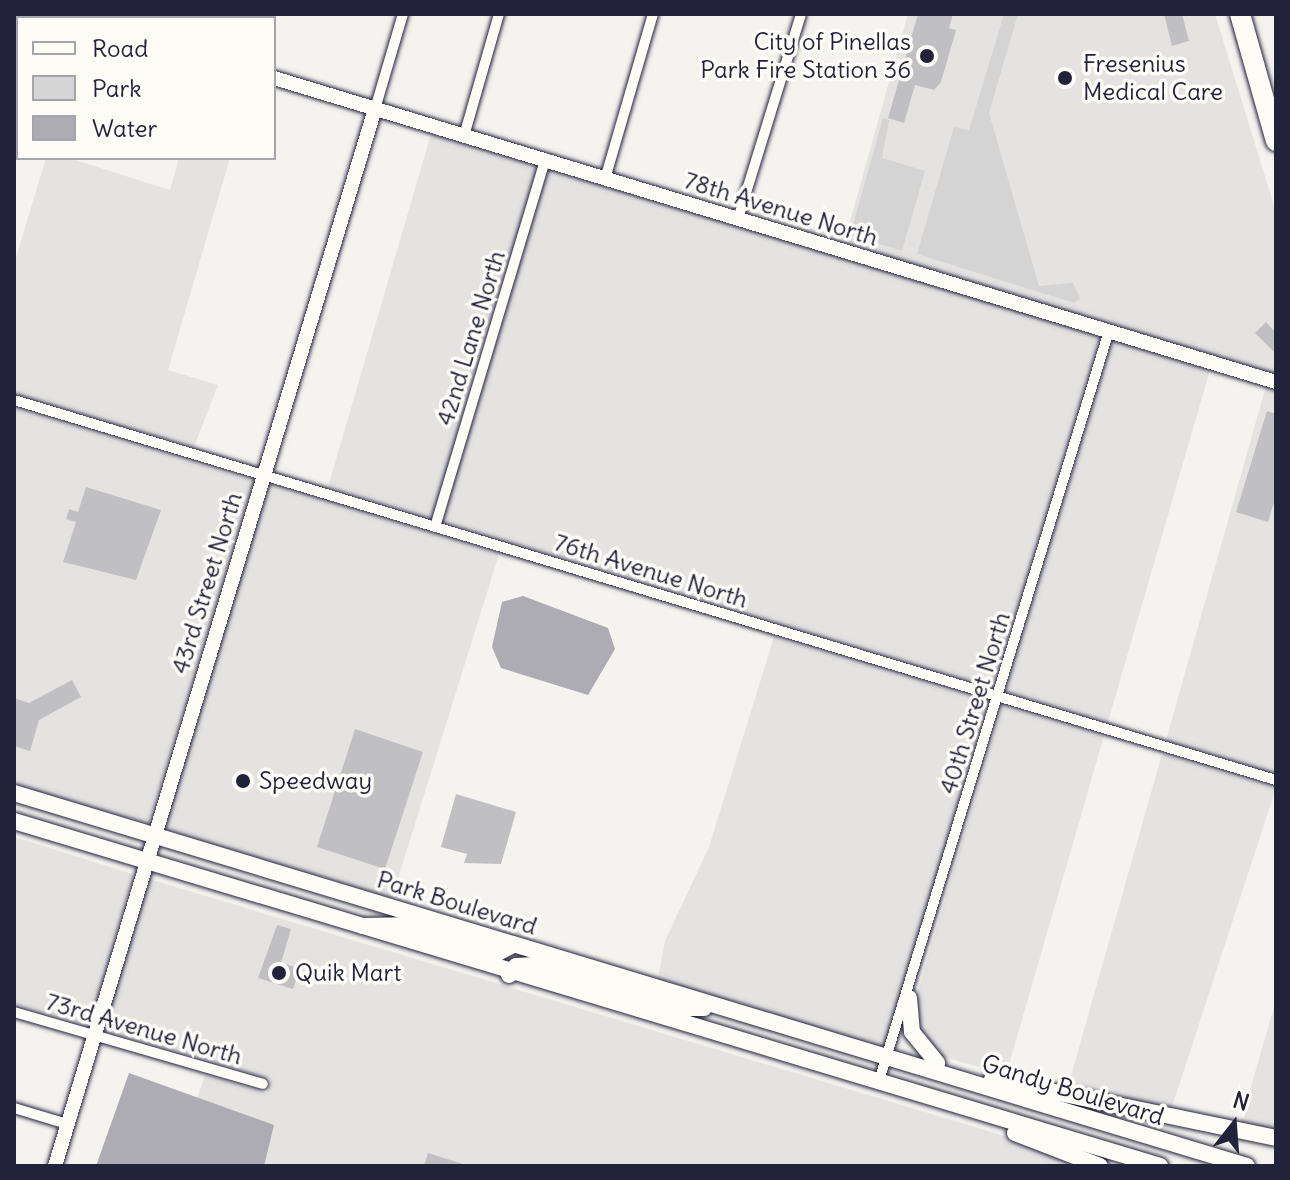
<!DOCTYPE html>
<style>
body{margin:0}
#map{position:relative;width:1290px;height:1180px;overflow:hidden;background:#f4f3ef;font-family:Delius,sans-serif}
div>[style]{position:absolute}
.built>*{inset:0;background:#e4e3e2}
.green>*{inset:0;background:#d5d4d5}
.water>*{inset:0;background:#acacb2}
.building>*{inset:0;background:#c0bfc2}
.roads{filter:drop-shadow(0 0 2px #22223b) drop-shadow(0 0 2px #22223b)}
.street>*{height:10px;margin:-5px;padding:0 5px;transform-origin:5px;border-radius:5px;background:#fdfcf7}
.secondary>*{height:14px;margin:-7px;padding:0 7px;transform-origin:7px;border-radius:7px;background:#fdfcf7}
.primary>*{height:16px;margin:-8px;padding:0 8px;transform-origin:8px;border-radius:8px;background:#fdfcf7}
.highway>*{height:20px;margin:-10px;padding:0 10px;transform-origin:10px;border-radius:10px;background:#fdfcf7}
.dots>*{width:22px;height:22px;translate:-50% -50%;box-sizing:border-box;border:4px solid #fdfcf7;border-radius:50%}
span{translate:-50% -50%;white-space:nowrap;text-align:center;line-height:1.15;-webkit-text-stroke:7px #fdfcf7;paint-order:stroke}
.poi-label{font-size:24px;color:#22223b}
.right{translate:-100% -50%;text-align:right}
.left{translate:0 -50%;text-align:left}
.street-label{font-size:24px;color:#22223b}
.frame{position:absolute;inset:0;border:16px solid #22223b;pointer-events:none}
.legend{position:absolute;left:16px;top:16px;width:260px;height:144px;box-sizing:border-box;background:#fdfcf7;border:2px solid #a5a5ac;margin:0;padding:10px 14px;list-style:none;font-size:24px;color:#22223b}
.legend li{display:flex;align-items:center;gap:16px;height:40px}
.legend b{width:40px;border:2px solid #a5a5ac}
.north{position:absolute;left:1194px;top:1084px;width:80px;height:80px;-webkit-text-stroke:6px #fdfcf7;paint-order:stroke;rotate:17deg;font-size:22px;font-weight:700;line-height:32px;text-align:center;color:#22223b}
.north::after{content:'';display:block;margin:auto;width:28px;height:36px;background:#22223b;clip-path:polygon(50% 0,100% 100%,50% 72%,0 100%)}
</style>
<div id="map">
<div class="built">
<div style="clip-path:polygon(908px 14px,1215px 14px,1276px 212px,1276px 374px,844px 243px)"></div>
<div style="clip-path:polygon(431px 134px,1100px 336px,993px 687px,328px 487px)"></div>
<div style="clip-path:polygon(46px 158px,69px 158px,170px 190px,179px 158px,230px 158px,168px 370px,218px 385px,194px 447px,14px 393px,14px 264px)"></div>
<div style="clip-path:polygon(1113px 340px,1210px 370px,1108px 722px,1006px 691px)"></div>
<div style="clip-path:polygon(1266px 386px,1276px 392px,1276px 773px,1166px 740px)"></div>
<div style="clip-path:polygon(14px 408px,255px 481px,148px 824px,14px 784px)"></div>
<div style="clip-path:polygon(268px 484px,499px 554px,392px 898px,160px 828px)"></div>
<div style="clip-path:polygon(774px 637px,989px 702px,884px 1048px,658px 979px,665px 941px,709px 847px)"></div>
<div style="clip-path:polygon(1002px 706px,1104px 736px,1006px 1075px,941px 1056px,919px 1028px,916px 998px)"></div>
<div style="clip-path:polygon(1162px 754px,1276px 788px,1170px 1113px,1067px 1090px)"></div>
<div style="clip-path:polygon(14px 837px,133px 874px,90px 1027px,14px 1004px)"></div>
<div style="clip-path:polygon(146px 878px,998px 1134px,1079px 1166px,264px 1166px,273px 1125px,196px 1102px,205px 1075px,267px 1093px,271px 1079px,103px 1031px)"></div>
<div style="clip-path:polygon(1276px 1000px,1276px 1131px,1240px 1125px)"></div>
</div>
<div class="green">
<div style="clip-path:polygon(1004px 14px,1018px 14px,989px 113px,1039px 286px,1073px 283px,1080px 299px,1074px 303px,917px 254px,954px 127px,969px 130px)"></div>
<div style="clip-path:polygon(883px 118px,889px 120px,882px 158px,925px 171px,902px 251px,850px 235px)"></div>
</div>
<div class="water">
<div style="clip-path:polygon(523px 596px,608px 628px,615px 649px,588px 695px,501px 668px,492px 647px,502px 602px)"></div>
<div style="clip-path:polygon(129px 1073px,274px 1125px,264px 1166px,96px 1166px)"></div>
</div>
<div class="building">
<div style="clip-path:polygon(918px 14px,953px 14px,949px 28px,956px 30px,941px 82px,934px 90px,915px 85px,904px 123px,888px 118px)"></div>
<div style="clip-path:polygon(1164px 14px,1182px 14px,1189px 41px,1172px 46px)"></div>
<div style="clip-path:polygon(1266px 322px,1276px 333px,1276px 354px,1255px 333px)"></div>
<div style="clip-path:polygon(1267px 411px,1276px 414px,1276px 496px,1268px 522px,1236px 512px)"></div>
<div style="clip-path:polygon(86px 487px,161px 510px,136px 580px,63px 562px,76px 522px,66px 519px,69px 509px,78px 512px)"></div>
<div style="clip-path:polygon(72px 680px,81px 697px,39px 720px,30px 751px,14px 746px,14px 698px,29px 703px)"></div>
<div style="clip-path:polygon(355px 729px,423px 752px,385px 869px,317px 847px)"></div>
<div style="clip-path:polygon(456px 794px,516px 812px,501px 864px,464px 863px,467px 854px,441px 847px)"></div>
<div style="clip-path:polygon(277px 925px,291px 929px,281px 963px,300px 968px,293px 989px,258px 978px)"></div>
<div style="clip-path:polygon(428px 1153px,463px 1164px,463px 1166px,424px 1166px)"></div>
</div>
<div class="roads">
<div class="street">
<div style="left:375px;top:109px;width:99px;rotate:-73.6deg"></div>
<div style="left:464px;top:136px;width:127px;rotate:-74deg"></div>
<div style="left:605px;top:179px;width:172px;rotate:-73.8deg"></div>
<div style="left:738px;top:219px;width:214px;rotate:-72.9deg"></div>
<div style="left:14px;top:400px;width:1318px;rotate:16.76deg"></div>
<div style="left:435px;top:527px;width:383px;rotate:-73.3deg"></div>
<div style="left:14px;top:1012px;width:259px;rotate:16.1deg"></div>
<div style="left:878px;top:1084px;width:788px;rotate:-72.95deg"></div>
<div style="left:14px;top:1108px;width:55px;rotate:16.8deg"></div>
</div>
<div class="secondary">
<div style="left:61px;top:14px;width:14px;rotate:17deg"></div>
<div style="left:274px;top:78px;width:1047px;rotate:16.88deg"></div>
<div style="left:55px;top:1166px;width:1104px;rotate:-73.16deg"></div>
</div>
<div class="primary">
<div style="left:14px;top:793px;width:1288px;rotate:16.83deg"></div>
<div style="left:14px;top:821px;width:1197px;rotate:16.75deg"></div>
<div style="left:363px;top:926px;width:39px;rotate:-1deg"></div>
<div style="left:402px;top:925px;width:100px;rotate:16.3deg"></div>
<div style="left:498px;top:953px;width:17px;rotate:-28deg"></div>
<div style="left:509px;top:975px;width:11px;rotate:-52deg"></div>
<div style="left:516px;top:966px;width:22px;rotate:-3deg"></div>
<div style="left:538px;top:965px;width:151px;rotate:16.5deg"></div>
<div style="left:683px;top:1008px;width:21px"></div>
<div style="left:909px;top:998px;width:34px;rotate:85deg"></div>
<div style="left:912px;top:1032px;width:40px;rotate:51deg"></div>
<div style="left:992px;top:1079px;width:290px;rotate:11.7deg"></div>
<div style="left:1015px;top:1133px;width:91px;rotate:21.2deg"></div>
</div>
<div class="highway">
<div style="left:1240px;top:14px;width:132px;rotate:74.2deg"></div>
</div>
</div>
<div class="dots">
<div style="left:927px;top:56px;background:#22223b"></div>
<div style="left:1065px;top:78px;background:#22223b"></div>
<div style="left:243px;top:781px;background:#22223b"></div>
<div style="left:279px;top:973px;background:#22223b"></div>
</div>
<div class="poi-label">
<span class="right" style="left:911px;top:56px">City of Pinellas<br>Park Fire Station 36</span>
<span class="left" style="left:1083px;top:78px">Fresenius<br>Medical Care</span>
<span class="left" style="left:259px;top:781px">Speedway</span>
<span class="left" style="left:295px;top:973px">Quik Mart</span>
</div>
<div class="street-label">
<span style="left:781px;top:209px;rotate:17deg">78th Avenue North</span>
<span style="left:471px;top:338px;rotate:-73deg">42nd Lane North</span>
<span style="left:651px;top:571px;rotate:17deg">76th Avenue North</span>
<span style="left:207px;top:583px;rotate:-73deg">43rd Street North</span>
<span style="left:975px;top:703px;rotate:-73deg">40th Street North</span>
<span style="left:457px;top:903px;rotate:17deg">Park Boulevard</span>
<span style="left:144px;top:1029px;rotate:16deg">73rd Avenue North</span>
<span style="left:1073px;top:1090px;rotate:17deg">Gandy Boulevard</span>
</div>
<div class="frame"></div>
<ul class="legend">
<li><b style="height:10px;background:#fdfcf7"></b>Road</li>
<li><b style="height:22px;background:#d5d4d5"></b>Park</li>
<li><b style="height:22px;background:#acacb2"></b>Water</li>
</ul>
<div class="north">N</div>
</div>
